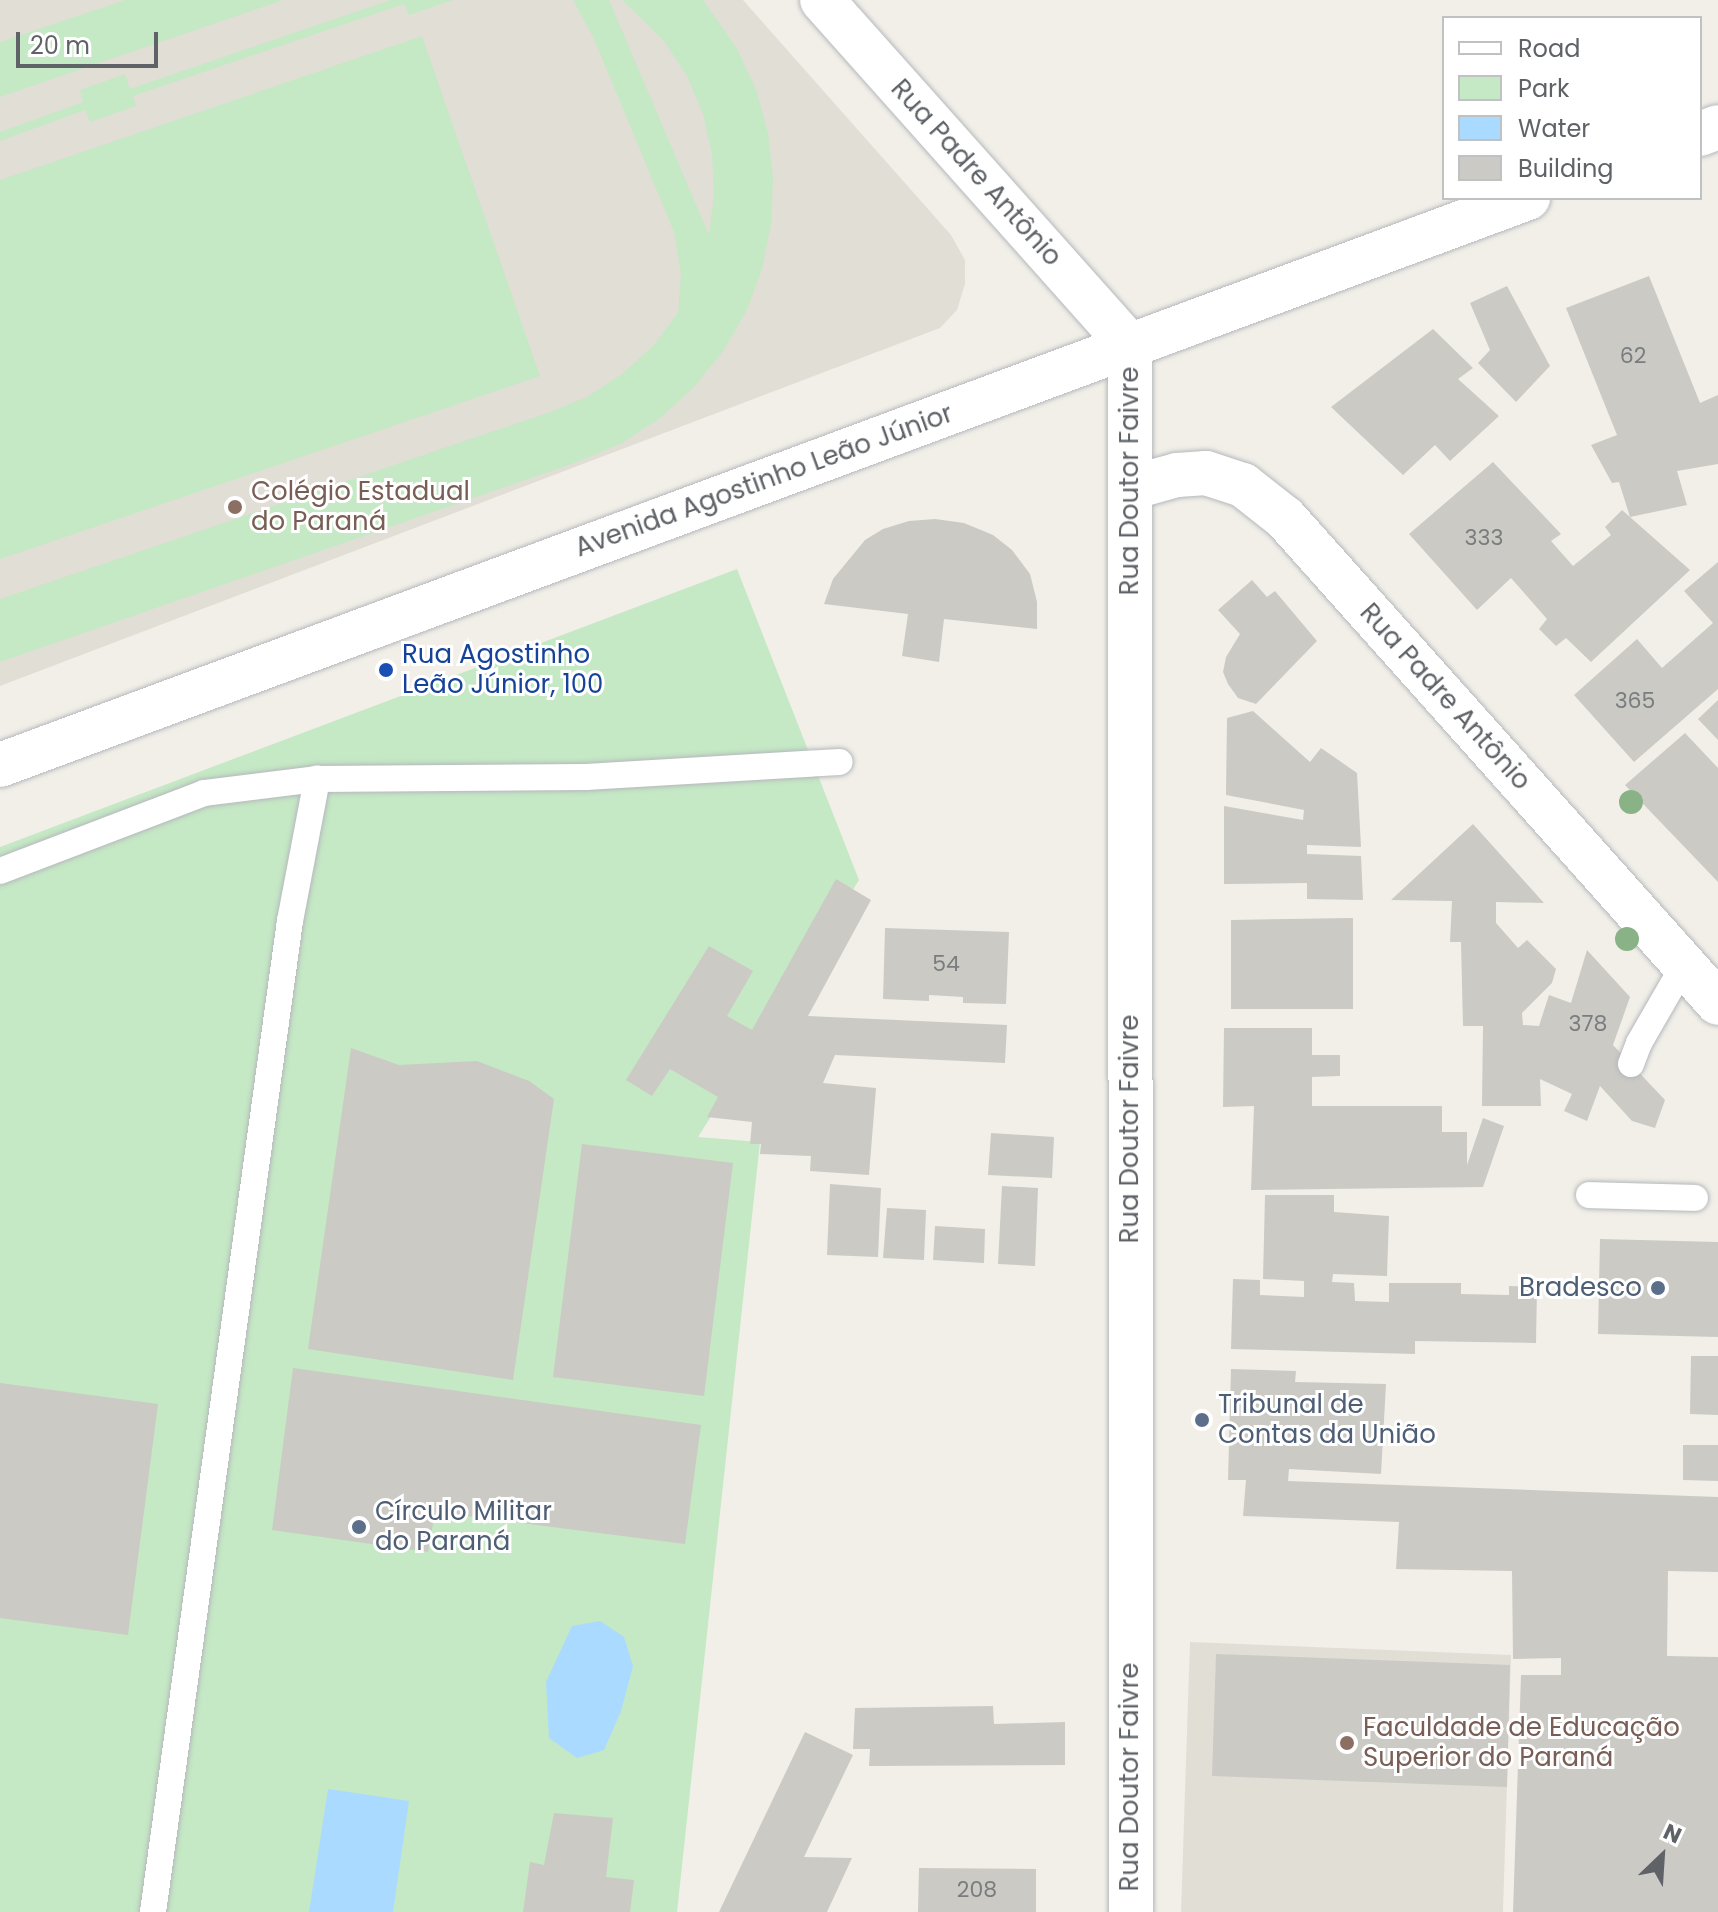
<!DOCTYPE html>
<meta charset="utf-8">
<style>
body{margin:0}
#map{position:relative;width:1718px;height:1912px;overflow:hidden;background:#f1efe8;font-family:Poppins,sans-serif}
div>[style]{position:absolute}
.education>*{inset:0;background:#e1ded6}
.green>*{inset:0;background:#c5e8c5}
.water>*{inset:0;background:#aadaff}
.building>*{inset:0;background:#cccac5}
.roads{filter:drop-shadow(0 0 2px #b5b8bc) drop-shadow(0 0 2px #b5b8bc)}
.service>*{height:26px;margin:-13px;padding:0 13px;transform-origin:13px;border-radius:13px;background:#fff}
.minor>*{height:44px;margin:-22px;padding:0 22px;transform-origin:22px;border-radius:22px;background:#fff}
.tertiary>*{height:44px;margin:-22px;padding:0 22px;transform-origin:22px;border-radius:22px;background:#fff}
.secondary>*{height:44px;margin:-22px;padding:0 22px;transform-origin:22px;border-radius:22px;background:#fff}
.trees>*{width:24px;height:24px;margin:-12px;border-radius:50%;background:#89b387}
.dots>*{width:22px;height:22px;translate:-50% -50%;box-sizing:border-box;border:4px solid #fff;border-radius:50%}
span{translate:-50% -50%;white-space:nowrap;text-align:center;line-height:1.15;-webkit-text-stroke:6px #fff;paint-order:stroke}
.number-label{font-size:22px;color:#7a7d7f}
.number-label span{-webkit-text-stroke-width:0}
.street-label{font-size:26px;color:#5f6368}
.education-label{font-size:26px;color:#785e54}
.left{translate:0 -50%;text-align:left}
.transit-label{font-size:26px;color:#164399}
.service-label{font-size:26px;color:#4e5e75}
.right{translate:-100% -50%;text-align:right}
.legend{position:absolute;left:1442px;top:16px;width:260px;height:184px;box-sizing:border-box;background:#fff;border:2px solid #bfc1c3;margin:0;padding:10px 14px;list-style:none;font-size:24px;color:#5f6368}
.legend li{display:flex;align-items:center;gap:16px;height:40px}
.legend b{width:40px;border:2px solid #bfc1c3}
.north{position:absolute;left:1622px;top:1816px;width:80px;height:80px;-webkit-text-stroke:6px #fff;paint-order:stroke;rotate:25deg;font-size:22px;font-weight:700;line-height:32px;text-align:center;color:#5f6368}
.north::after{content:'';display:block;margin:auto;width:28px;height:36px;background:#5f6368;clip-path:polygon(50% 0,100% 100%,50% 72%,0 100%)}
.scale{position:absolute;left:16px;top:32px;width:142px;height:36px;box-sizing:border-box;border:4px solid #5f6368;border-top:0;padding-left:10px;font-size:24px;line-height:28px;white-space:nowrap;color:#5f6368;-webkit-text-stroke:6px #fff;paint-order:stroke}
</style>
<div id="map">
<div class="education">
<div style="clip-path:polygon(0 0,743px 0,951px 235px,965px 260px,965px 284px,957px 310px,940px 328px,0 686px)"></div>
<div style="clip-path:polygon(1190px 1642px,1511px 1655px,1503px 1912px,1181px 1912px)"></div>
</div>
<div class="green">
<div style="clip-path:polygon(125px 0,283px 0,0 97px,0 42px)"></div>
<div style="clip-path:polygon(390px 0,453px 0,409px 15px,404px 4px,133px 96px,136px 106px,90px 122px,85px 110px,0 141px,0 132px,83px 102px,80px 90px,125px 74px,130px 89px)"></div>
<div style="clip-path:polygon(573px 0,609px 0,709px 235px,714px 195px,712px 154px,703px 114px,687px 76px,664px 41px,622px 0,703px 0,736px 47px,756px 89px,768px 133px,773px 178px,771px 224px,762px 269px,746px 312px,723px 351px,694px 387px,660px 418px,622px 443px,580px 461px,0 662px,0 599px,550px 412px,587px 397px,622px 374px,653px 346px,678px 313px,681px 274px,674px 232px,594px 39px)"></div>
<div style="clip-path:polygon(422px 36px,540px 376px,0 559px,0 180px)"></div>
<div style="clip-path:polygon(737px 569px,859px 880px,698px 1137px,760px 1142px,677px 1912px,0 1912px,0 847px)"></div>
</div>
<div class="water">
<div style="clip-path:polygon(600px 1621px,624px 1637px,633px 1666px,621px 1711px,604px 1750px,577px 1758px,549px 1738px,546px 1682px,572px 1626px)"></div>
<div style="clip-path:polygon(328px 1789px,409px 1801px,393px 1912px,309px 1912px)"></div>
</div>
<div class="building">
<div style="clip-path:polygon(1649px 276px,1700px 403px,1718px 395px,1718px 464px,1677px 471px,1687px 505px,1630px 517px,1619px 482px,1612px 483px,1591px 445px,1617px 435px,1566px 308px)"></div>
<div style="clip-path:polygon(1507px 286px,1550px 366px,1516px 402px,1478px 363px,1490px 350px,1470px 303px)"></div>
<div style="clip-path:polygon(1433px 329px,1473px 368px,1458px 379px,1499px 416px,1450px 461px,1435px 445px,1403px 475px,1331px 407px)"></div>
<div style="clip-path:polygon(1493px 462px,1561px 534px,1551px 541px,1573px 566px,1611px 535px,1605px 527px,1622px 510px,1690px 570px,1591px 662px,1566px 638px,1556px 646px,1539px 629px,1547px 619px,1511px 578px,1477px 610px,1409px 534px)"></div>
<div style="clip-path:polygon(935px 519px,964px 523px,993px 535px,1012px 550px,1030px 574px,1037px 602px,1037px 629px,944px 619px,939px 662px,902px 656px,908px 614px,824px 604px,833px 579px,865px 540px,883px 529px,909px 521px)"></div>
<div style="clip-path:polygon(1718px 562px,1718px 689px,1634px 762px,1574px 695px,1637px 639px,1662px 668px,1713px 623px,1684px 591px)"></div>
<div style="clip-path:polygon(1252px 580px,1267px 597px,1275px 591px,1317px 641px,1256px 704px,1238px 698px,1228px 684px,1223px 672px,1226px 657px,1240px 634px,1218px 610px)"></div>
<div style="clip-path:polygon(1718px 700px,1718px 740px,1698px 719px)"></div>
<div style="clip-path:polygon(1253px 711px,1310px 762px,1321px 748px,1357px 773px,1361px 847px,1307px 845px,1307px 854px,1361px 856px,1363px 900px,1307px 899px,1307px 883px,1224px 884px,1224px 806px,1303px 820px,1304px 810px,1226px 795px,1227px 718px)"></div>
<div style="clip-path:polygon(1685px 733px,1718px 768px,1718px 882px,1625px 785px)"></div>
<div style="clip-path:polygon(1473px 824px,1544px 903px,1496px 902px,1496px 923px,1518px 948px,1527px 940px,1556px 969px,1552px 983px,1522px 1013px,1523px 1025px,1539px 1026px,1549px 995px,1571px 1003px,1587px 950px,1630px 997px,1613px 1045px,1665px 1100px,1655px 1128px,1632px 1121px,1600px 1086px,1587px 1121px,1564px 1111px,1572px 1094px,1540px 1079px,1541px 1106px,1482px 1106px,1483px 1026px,1463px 1026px,1461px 942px,1450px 942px,1452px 901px,1391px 900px)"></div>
<div style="clip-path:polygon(836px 879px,871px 900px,808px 1016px,1007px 1025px,1005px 1063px,835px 1055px,823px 1083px,876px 1088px,869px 1175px,810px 1171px,811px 1156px,760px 1154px,761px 1144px,750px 1144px,752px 1122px,707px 1117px,718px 1097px,670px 1069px,652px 1096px,626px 1080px,709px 946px,753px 971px,727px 1016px,752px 1030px)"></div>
<div style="clip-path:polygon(1353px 918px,1353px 1009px,1231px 1009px,1231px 920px)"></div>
<div style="clip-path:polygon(885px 928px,1009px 932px,1006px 1004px,963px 1003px,963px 997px,929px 995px,929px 1001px,883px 999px)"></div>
<div style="clip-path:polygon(1224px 1028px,1312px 1028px,1312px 1055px,1340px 1055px,1340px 1076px,1312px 1077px,1312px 1106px,1442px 1106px,1442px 1132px,1467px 1132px,1467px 1165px,1483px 1118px,1504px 1126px,1483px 1187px,1251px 1190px,1254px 1106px,1223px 1107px)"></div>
<div style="clip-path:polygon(351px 1048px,399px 1065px,477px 1061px,529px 1081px,554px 1099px,513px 1380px,308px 1349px)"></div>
<div style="clip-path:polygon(991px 1133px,1054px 1137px,1052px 1178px,988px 1175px)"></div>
<div style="clip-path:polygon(582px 1144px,733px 1163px,704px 1396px,553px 1377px)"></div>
<div style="clip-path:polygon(830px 1184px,881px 1188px,878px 1257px,827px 1255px)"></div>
<div style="clip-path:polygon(1002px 1186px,1038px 1188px,1035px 1266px,998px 1264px)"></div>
<div style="clip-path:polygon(1265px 1195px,1334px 1195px,1334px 1212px,1389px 1216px,1387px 1276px,1333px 1274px,1332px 1282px,1354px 1283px,1355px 1301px,1389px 1302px,1389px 1283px,1461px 1283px,1461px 1294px,1509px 1295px,1509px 1286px,1537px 1287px,1536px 1343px,1415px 1341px,1415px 1354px,1231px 1349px,1233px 1279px,1260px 1280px,1260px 1295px,1304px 1297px,1304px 1281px,1263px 1279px)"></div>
<div style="clip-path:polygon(887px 1208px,926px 1210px,924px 1260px,883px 1258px)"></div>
<div style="clip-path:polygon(935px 1226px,985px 1229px,984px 1263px,933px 1260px)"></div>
<div style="clip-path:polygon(1600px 1239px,1718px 1242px,1718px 1337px,1598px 1334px)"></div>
<div style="clip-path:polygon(1691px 1356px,1718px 1356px,1718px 1415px,1690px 1414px)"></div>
<div style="clip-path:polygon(293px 1368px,701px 1425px,685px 1544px,435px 1512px,428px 1552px,272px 1530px)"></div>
<div style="clip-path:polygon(1231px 1369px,1296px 1371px,1295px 1382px,1386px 1384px,1381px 1474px,1289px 1469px,1288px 1481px,1718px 1497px,1718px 1572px,1668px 1571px,1667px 1656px,1718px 1657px,1718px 1912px,1513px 1912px,1521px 1675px,1561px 1675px,1561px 1658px,1513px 1659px,1512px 1571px,1396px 1569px,1399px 1522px,1243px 1516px,1246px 1480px,1228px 1480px)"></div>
<div style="clip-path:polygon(0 1383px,158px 1404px,128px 1635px,0 1618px)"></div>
<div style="clip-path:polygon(1683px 1445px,1718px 1445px,1718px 1481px,1683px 1480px)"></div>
<div style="clip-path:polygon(1216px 1654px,1510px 1665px,1507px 1787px,1212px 1776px)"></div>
<div style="clip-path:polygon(993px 1706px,994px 1724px,1065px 1722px,1065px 1765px,869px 1766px,870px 1749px,853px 1749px,855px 1708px)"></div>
<div style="clip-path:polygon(805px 1732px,853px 1755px,804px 1857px,852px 1858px,827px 1912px,719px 1912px)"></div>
<div style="clip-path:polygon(554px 1813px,613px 1818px,606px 1877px,634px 1880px,630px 1912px,523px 1912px,530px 1862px,544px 1865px)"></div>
<div style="clip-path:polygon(919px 1868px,1036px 1869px,1036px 1912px,918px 1912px)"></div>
</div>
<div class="roads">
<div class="service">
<div style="left:0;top:871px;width:218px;rotate:-20.9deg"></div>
<div style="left:204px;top:793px;width:114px;rotate:-7.1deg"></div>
<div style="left:1631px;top:1064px;width:22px;rotate:-69deg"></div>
<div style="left:1639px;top:1043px;width:90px;rotate:-60deg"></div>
<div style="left:1589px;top:1195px;width:106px;rotate:1.6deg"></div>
<div style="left:153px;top:1912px;width:1000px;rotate:-82.13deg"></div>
<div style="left:290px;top:921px;width:145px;rotate:-79.2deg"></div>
<div style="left:317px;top:779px;width:269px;rotate:-0.4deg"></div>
<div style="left:586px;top:777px;width:254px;rotate:-3.4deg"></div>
</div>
<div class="minor">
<div style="left:822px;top:0;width:463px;rotate:48.3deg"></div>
<div style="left:1130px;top:488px;width:49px;rotate:-15.5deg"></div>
<div style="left:1177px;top:475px;width:29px;rotate:-4deg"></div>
<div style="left:1206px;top:473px;width:39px;rotate:18deg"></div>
<div style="left:1243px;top:485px;width:53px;rotate:38.2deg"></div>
<div style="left:1285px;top:518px;width:650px;rotate:48.24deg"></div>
</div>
<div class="tertiary">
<div style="left:1130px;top:346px;width:1566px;rotate:89.96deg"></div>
</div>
<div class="secondary">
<div style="left:1700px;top:134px;width:19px;rotate:-21deg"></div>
<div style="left:0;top:765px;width:1630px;rotate:-20.36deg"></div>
</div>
</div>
<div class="trees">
<div style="left:1631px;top:802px"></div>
<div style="left:1627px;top:939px"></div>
</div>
<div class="dots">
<div style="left:235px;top:507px;background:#8d6e63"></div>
<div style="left:386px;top:670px;background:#1a4fb4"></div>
<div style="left:1658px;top:1288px;background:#5c6f8a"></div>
<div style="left:1202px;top:1420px;background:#5c6f8a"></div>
<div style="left:359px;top:1527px;background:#5c6f8a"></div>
<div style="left:1347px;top:1743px;background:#8d6e63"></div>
</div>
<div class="number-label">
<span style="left:1633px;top:356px">62</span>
<span style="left:1484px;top:538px">333</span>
<span style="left:1635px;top:701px">365</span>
<span style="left:946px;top:964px">54</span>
<span style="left:1588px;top:1024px">378</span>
<span style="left:977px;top:1890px">208</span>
</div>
<div class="street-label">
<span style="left:976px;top:173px;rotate:48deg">Rua Padre Antônio</span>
<span style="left:764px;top:481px;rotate:-20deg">Avenida Agostinho Leão Júnior</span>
<span style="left:1130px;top:481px;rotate:-90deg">Rua Doutor Faivre</span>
<span style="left:1445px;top:697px;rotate:48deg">Rua Padre Antônio</span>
<span style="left:1130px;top:1129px;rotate:-90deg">Rua Doutor Faivre</span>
<span style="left:1130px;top:1777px;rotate:-90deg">Rua Doutor Faivre</span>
</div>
<div class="education-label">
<span class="left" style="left:251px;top:507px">Colégio Estadual<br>do Paraná</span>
<span class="left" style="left:1363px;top:1743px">Faculdade de Educação<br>Superior do Paraná</span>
</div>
<div class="transit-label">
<span class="left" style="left:402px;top:670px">Rua Agostinho<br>Leão Júnior, 100</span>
</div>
<div class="service-label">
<span class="right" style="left:1642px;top:1288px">Bradesco</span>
<span class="left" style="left:1218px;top:1420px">Tribunal de<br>Contas da União</span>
<span class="left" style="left:375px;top:1527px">Círculo Militar<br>do Paraná</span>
</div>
<ul class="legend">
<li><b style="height:10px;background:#fff"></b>Road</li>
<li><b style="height:22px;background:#c5e8c5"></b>Park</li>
<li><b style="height:22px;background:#aadaff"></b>Water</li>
<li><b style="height:22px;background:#cccac5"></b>Building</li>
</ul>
<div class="north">N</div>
<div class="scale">20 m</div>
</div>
